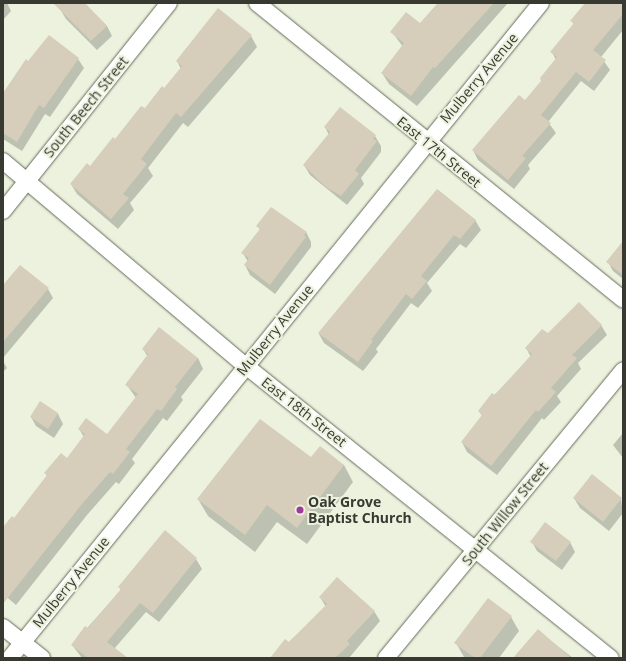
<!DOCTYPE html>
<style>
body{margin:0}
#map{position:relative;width:626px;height:661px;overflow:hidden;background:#ecf2de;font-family:"Open Sans",sans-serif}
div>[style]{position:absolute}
.shadow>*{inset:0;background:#0003}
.building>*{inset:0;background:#d6cebb}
.roads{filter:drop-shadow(0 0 1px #656a58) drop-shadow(0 0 1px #656a58)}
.street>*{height:16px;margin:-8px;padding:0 8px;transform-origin:8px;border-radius:8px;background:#fff}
.dots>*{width:11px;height:11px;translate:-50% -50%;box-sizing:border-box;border:2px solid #ecf2de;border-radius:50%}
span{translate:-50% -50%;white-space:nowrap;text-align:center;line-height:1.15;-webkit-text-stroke:4px #ecf2de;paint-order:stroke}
.street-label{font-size:14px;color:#383a32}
.poi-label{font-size:14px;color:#383a32;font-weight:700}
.left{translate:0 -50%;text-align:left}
.frame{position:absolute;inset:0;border:4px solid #383a32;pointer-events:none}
</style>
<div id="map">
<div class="shadow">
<div style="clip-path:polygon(3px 3px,7px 3px,11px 11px,3px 20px)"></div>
<div style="clip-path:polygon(66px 3px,84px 3px,107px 26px,112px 36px,97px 50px,66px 19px,60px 9px)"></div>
<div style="clip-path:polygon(438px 3px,508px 3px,417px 106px,389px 84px,382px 73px,403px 47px,392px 32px,420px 24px)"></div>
<div style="clip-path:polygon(587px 3px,623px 3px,623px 30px,601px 57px,610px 70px,594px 91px,581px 81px,548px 122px,556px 133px,528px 165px,530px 169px,514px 189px,478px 160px,473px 150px,525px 102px,542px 81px,556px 60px,552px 52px,574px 25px,572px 21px)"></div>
<div style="clip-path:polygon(251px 36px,257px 47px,188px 127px,183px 123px,148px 168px,153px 176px,130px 203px,134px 210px,118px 229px,77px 194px,71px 184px,90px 167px,164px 90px,181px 69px,177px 61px)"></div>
<div style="clip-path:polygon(78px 59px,84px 68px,50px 117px,45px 114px,22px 151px,3px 139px,3px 96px,29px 62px)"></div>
<div style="clip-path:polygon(325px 127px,375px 136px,381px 146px,381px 152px,361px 178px,364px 184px,347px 205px,310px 175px,304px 165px,329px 135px)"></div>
<div style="clip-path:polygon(438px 190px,475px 220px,481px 230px,466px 248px,460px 244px,427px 283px,432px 291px,418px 308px,411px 303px,376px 349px,378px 352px,363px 371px,324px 343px,319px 334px)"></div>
<div style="clip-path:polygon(258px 226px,306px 232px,311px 242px,311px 247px,275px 294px,250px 275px,245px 265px,248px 262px,243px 253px,260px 230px)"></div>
<div style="clip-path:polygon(623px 243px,623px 279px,613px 271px,608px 262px)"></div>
<div style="clip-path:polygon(3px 287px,48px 289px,53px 298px,3px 358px)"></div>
<div style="clip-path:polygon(601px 325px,607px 335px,578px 363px,581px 369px,557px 396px,561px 402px,544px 420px,542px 418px,497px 475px,467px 452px,462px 442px,482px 416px,479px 411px,531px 357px,526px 348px,548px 335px)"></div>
<div style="clip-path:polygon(143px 349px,198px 358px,203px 369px,181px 397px,183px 400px,167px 421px,163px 418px,132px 459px,135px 463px,119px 484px,116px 482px,87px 515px,16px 605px,3px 594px,3px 529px,15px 520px,47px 476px,45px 473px,67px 459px,84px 437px,79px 429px,107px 436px,136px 398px,127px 385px,148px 357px)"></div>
<div style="clip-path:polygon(3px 361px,7px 368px,3px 372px)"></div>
<div style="clip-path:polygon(41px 402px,58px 414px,63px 424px,54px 438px,36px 426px,31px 417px)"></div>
<div style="clip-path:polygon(623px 433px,623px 458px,613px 445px)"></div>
<div style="clip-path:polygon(312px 459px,344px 465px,353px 482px,307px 544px,277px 522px,255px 552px,208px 516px,198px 499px)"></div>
<div style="clip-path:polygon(574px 498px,621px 499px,623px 513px,609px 531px,580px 508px)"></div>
<div style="clip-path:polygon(165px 531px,196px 559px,202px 569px,159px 622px,146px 612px,114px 649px,126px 658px,82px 658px,72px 645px,121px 590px,119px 587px)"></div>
<div style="clip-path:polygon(532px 542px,570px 542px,575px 552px,562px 570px,537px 551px)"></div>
<div style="clip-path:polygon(320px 597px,374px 611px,380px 621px,349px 658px,272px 658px,326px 607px)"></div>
<div style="clip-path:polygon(511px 617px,519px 631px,499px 658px,464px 657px,456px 643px)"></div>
<div style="clip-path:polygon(538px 631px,573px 658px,515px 658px)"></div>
</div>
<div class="building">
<div style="clip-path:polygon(53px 3px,85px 3px,107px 26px,91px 41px)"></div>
<div style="clip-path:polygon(438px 3px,494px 3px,435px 68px,433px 67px,411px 96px,381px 73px,404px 43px,390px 32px,406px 12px,420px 23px)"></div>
<div style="clip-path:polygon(585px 3px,623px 3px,623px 14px,593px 50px,606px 60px,589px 82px,576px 72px,541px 115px,551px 123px,522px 156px,526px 158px,508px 180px,472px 150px,519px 95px,525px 100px,541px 81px,540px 78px,557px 57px,550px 52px,574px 23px,570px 21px)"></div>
<div style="clip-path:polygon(218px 8px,252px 35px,181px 117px,176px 113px,141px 159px,147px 164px,123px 194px,129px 198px,111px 219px,70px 184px,87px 163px,90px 166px,113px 137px,115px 139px,141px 106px,145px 108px,162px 86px,164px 88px,182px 66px,176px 61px)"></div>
<div style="clip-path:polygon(49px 35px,79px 58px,44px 108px,39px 105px,17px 142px,3px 133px,3px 93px,26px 59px,28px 61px)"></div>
<div style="clip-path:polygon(340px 107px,376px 135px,373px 139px,377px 141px,355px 170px,359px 174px,341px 196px,326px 187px,303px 165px,330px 132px,324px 127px)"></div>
<div style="clip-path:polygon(437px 189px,476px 220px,460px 239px,454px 235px,421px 276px,427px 281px,412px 299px,406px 294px,371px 340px,373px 341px,358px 362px,318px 333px)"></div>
<div style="clip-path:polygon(271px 207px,307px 232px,304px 235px,306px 237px,270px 285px,244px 265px,249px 258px,241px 253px,260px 229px,256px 226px)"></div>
<div style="clip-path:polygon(623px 241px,623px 275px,606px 262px)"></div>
<div style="clip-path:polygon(20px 265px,49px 288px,3px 342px,3px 285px)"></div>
<div style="clip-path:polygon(579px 302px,602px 325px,572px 355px,577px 358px,551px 388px,556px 392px,538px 412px,536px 410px,491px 466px,461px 442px,482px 415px,478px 411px,492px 393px,495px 395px,532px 354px,525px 348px,542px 329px,548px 333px)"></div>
<div style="clip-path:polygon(159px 327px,198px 358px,175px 387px,177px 389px,161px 411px,157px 409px,126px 449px,130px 452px,113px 474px,110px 472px,82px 504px,3px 604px,3px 527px,12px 516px,14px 518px,47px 475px,44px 473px,61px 453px,67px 458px,85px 434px,78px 429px,86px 418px,107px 434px,138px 394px,125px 385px,148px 354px,142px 349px)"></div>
<div style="clip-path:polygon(40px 401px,58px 413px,48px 429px,30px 417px)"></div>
<div style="clip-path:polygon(260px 419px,311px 457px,320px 446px,344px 465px,297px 528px,267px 505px,245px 535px,197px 499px)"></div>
<div style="clip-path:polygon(592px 474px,622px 498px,603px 522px,573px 498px)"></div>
<div style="clip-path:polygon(545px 522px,571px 542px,556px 561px,530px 542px)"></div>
<div style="clip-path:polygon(165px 530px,197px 558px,153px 613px,140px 603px,107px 642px,128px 658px,88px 658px,71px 645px,85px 626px,88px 628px,121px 589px,118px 587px)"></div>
<div style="clip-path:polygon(337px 577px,375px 611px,347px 641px,350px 644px,335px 658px,270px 658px,285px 639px,289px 642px,327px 604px,319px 597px)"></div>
<div style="clip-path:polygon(488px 598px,512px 616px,480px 658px,475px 658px,454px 643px)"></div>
<div style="clip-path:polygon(538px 629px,571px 658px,513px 658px)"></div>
</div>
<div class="roads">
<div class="street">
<div style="left:257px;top:3px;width:471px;rotate:39deg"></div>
<div style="left:3px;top:161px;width:318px;rotate:40.2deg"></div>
<div style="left:246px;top:366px;width:467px;rotate:38.7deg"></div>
<div style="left:3px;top:211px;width:266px;rotate:-51.4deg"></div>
<div style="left:3px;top:627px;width:50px;rotate:38.5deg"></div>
<div style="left:10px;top:658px;width:843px;rotate:-50.97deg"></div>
<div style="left:386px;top:658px;width:373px;rotate:-50.5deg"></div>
</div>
</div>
<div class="dots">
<div style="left:300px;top:510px;background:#a1399d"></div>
</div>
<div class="street-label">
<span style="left:479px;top:78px;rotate:-50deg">Mulberry Avenue</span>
<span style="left:86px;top:107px;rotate:-51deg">South Beech Street</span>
<span style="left:439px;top:152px;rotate:39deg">East 17th Street</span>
<span style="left:275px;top:330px;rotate:-51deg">Mulberry Avenue</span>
<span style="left:304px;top:412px;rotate:38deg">East 18th Street</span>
<span style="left:505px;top:514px;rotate:-51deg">South Willow Street</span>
<span style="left:71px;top:582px;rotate:-51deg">Mulberry Avenue</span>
</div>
<div class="poi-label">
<span class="left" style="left:308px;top:510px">Oak Grove<br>Baptist Church</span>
</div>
<div class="frame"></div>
</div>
